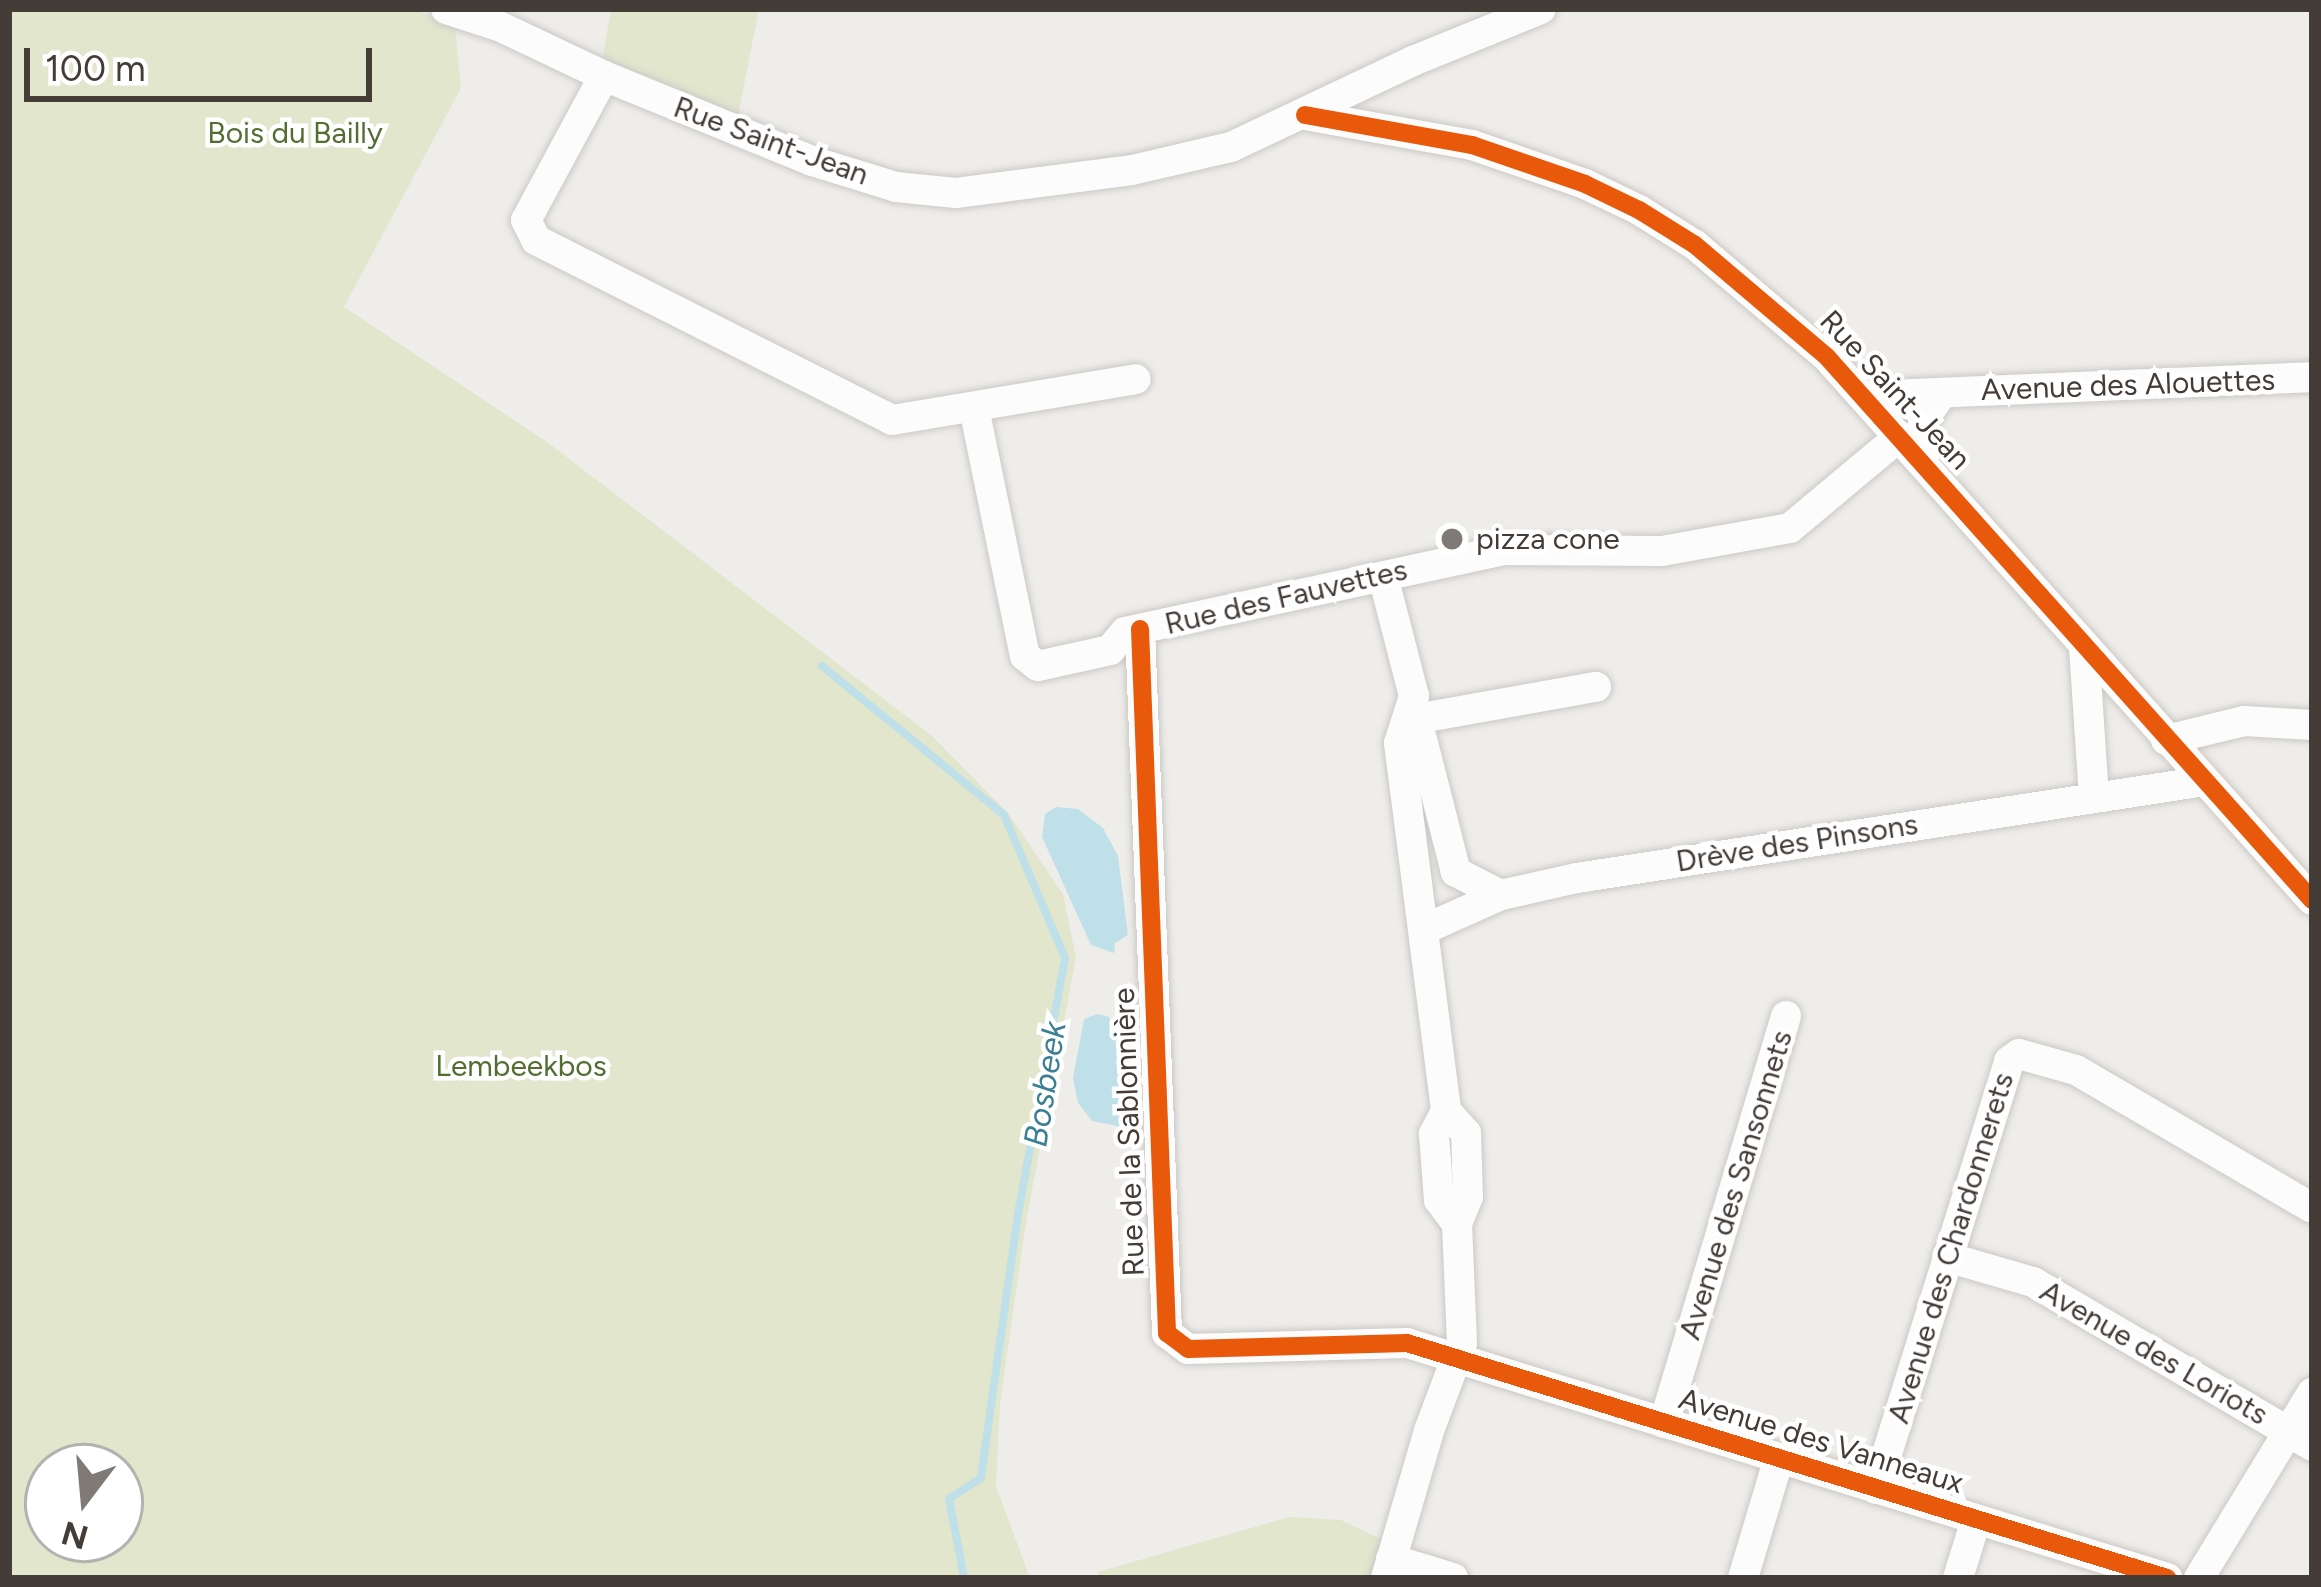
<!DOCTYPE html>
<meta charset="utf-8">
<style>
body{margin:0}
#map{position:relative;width:2321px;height:1587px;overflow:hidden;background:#efedea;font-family:Figtree,sans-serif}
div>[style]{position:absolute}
.green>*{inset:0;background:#e1e6cd}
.water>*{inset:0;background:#bfe0e8}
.stream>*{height:8px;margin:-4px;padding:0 4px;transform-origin:4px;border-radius:4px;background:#bfe0e8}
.roads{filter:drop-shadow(0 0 3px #cbc9c6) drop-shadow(0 0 3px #cbc9c6)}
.minor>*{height:30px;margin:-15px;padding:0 15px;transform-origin:15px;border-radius:15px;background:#fdfcfc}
.cycleway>*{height:18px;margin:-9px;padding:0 9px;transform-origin:9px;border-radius:9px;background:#e8590c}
.dots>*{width:33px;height:33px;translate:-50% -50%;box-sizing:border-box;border:6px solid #fff;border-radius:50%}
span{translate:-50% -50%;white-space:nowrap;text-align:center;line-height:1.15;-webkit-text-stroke:9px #fff;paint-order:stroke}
.park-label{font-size:30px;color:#546e32}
.street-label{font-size:30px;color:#443c37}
.poi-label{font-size:30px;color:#443c37}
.left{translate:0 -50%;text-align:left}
.water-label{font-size:33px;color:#3a7f94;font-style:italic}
.frame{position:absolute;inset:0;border:12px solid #443c37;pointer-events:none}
.north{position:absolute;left:24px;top:1443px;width:120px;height:120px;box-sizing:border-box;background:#fff;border:3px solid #b4b1af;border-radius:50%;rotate:196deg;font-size:33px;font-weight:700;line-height:48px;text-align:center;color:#443c37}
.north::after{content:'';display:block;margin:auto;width:42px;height:54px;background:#807a76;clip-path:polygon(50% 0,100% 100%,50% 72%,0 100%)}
.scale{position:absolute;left:24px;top:48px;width:348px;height:54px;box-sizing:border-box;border:6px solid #443c37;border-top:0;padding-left:15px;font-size:36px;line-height:42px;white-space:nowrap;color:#443c37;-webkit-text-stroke:9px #fff;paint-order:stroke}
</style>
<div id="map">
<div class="green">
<div style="clip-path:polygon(evenodd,9px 9px,413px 9px,455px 26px,461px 88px,344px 307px,547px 442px,931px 735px,1008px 813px,1063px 894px,1076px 958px,1027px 1216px,1000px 1403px,996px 1486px,1030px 1578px,9px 1578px,9px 9px,48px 1467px,120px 1467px,120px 1539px,48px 1539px,48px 1467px)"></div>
<div style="clip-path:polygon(611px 9px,759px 9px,738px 115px,602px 61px)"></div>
<div style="clip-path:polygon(1289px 1517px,1341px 1520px,1383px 1540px,1410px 1578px,1101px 1578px,1098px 1572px)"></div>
</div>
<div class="water">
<div style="clip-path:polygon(1056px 807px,1078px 809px,1103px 828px,1118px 856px,1128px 935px,1115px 943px,1114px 953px,1091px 945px,1042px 837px,1045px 814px)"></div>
<div style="clip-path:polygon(1097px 1014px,1109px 1017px,1128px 1059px,1132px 1098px,1127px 1130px,1120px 1133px,1117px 1126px,1092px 1121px,1078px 1103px,1073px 1078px,1084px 1019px)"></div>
</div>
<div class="stream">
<div style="left:822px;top:666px;width:235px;rotate:39.3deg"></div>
<div style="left:1004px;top:815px;width:155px;rotate:66.9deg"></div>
<div style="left:1065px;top:958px;width:260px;rotate:100.4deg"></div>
<div style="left:1018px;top:1214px;width:267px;rotate:98deg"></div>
<div style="left:981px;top:1478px;width:38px;rotate:147deg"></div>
<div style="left:949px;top:1499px;width:80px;rotate:79.2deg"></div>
</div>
<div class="roads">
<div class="minor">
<div style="left:446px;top:9px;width:58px;rotate:18.1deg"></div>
<div style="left:501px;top:27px;width:114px;rotate:25.4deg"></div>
<div style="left:604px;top:76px;width:225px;rotate:22.2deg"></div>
<div style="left:812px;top:161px;width:88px;rotate:17.2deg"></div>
<div style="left:896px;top:187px;width:60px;rotate:5.7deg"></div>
<div style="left:956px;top:193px;width:177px;rotate:-7.4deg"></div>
<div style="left:1132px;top:170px;width:102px;rotate:-13.1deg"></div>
<div style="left:1231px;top:147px;width:201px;rotate:-25.3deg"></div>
<div style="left:1413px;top:61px;width:138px;rotate:-22.1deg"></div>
<div style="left:604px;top:76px;width:164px;rotate:118.4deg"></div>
<div style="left:526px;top:220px;width:22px;rotate:63deg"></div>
<div style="left:536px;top:240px;width:399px;rotate:26.8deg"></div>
<div style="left:892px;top:420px;width:247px;rotate:-9.5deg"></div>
<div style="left:1305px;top:115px;width:170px;rotate:10.2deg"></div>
<div style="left:1472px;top:145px;width:120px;rotate:19deg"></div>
<div style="left:1585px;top:184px;width:60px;rotate:25.7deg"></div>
<div style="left:1639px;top:210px;width:66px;rotate:32deg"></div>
<div style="left:1695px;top:245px;width:173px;rotate:40.3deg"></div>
<div style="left:1827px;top:357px;width:728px;rotate:48.23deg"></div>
<div style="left:974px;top:408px;width:253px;rotate:78.4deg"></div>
<div style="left:1025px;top:656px;width:16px;rotate:38deg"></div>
<div style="left:1038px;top:666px;width:74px;rotate:-12.5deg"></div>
<div style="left:1110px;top:650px;width:23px;rotate:-50deg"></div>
<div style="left:1125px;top:632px;width:389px;rotate:-12.2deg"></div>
<div style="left:1505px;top:550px;width:157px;rotate:0.4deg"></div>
<div style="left:1662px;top:551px;width:130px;rotate:-10.2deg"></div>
<div style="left:1790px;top:528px;width:143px;rotate:-39.9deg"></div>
<div style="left:1876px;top:410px;width:38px;rotate:-25deg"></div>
<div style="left:1910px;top:394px;width:402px;rotate:-2.4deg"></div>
<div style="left:1924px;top:463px;width:42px;rotate:-91.4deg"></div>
<div style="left:1923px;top:421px;width:34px;rotate:-56deg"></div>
<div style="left:1384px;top:580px;width:120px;rotate:75.5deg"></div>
<div style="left:1414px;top:696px;width:49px;rotate:107.7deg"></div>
<div style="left:1399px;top:743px;width:371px;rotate:82.7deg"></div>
<div style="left:1446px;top:1111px;width:26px;rotate:118deg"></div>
<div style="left:1434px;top:1134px;width:66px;rotate:85.7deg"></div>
<div style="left:1439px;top:1200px;width:30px;rotate:53deg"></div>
<div style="left:1140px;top:629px;width:705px;rotate:87.8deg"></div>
<div style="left:1167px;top:1333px;width:26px;rotate:37deg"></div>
<div style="left:1188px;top:1349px;width:219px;rotate:-1.6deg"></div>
<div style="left:1407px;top:1343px;width:796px;rotate:17.18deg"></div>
<div style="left:2084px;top:647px;width:149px;rotate:86.2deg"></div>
<div style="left:1410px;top:720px;width:189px;rotate:-10.1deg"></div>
<div style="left:1410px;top:720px;width:22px;rotate:58deg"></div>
<div style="left:1422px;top:739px;width:137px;rotate:75.7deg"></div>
<div style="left:2166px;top:740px;width:80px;rotate:-13.7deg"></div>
<div style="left:2244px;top:721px;width:68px;rotate:3.4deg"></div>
<div style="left:1501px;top:895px;width:78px;rotate:-12.6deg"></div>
<div style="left:1577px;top:878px;width:635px;rotate:-8.78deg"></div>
<div style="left:1425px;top:929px;width:83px;rotate:-24.1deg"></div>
<div style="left:1501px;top:895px;width:51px;rotate:-152.9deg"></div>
<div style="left:1947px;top:1257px;width:90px;rotate:16.2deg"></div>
<div style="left:2033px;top:1282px;width:324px;rotate:30.4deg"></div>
<div style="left:1664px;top:1423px;width:425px;rotate:-73.3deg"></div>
<div style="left:1876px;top:1489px;width:448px;rotate:-72.7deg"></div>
<div style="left:2009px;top:1061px;width:12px;rotate:-35deg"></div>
<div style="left:2019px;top:1054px;width:59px;rotate:15.7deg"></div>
<div style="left:2076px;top:1070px;width:273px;rotate:30.3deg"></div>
<div style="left:1391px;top:1559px;width:65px;rotate:17deg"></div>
<div style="left:1386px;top:1578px;width:156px;rotate:-73.7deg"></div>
<div style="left:1430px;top:1428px;width:91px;rotate:-69.4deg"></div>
<div style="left:1462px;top:1343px;width:119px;rotate:-92.4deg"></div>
<div style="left:1457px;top:1224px;width:29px;rotate:-68deg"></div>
<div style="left:1468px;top:1197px;width:64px;rotate:-91.8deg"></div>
<div style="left:1466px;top:1133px;width:30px;rotate:-132deg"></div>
<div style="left:1743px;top:1578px;width:125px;rotate:-73.3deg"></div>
<div style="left:1958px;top:1578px;width:61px;rotate:-72.8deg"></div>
<div style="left:2199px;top:1578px;width:217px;rotate:-58.6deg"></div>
</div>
</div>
<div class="cycleway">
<div style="left:1305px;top:115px;width:170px;rotate:10.2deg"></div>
<div style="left:1472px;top:145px;width:120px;rotate:19deg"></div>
<div style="left:1585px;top:184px;width:60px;rotate:25.7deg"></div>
<div style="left:1639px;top:210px;width:66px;rotate:32deg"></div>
<div style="left:1695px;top:245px;width:173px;rotate:40.3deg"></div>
<div style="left:1827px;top:357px;width:728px;rotate:48.23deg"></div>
<div style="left:1140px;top:629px;width:705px;rotate:87.8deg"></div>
<div style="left:1167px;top:1333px;width:26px;rotate:37deg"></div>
<div style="left:1188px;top:1349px;width:219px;rotate:-1.6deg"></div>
<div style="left:1407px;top:1343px;width:796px;rotate:17.18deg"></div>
</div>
<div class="dots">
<div style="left:1452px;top:539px;background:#807a76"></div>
</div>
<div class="park-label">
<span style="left:295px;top:133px">Bois du Bailly</span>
<span style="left:521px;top:1066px">Lembeekbos</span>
</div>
<div class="street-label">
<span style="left:771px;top:141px;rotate:20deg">Rue Saint-Jean</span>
<span style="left:2128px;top:385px;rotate:-2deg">Avenue des Alouettes</span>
<span style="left:1895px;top:390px;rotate:47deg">Rue Saint-Jean</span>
<span style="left:1286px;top:597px;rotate:-13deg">Rue des Fauvettes</span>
<span style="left:1797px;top:843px;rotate:-9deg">Drève des Pinsons</span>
<span style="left:1129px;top:1132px;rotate:-92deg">Rue de la Sablonnière</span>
<span style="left:1736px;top:1185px;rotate:-73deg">Avenue des Sansonnets</span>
<span style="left:1951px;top:1248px;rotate:-73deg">Avenue des Chardonnerets</span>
<span style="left:2154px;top:1353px;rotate:30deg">Avenue des Loriots</span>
<span style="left:1821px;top:1441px;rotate:17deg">Avenue des Vanneaux</span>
</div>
<div class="poi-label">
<span class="left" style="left:1476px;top:539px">pizza cone</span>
</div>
<div class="water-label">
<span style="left:1045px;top:1084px;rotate:-81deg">Bosbeek</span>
</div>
<div class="frame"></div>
<div class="north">N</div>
<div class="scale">100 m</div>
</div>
